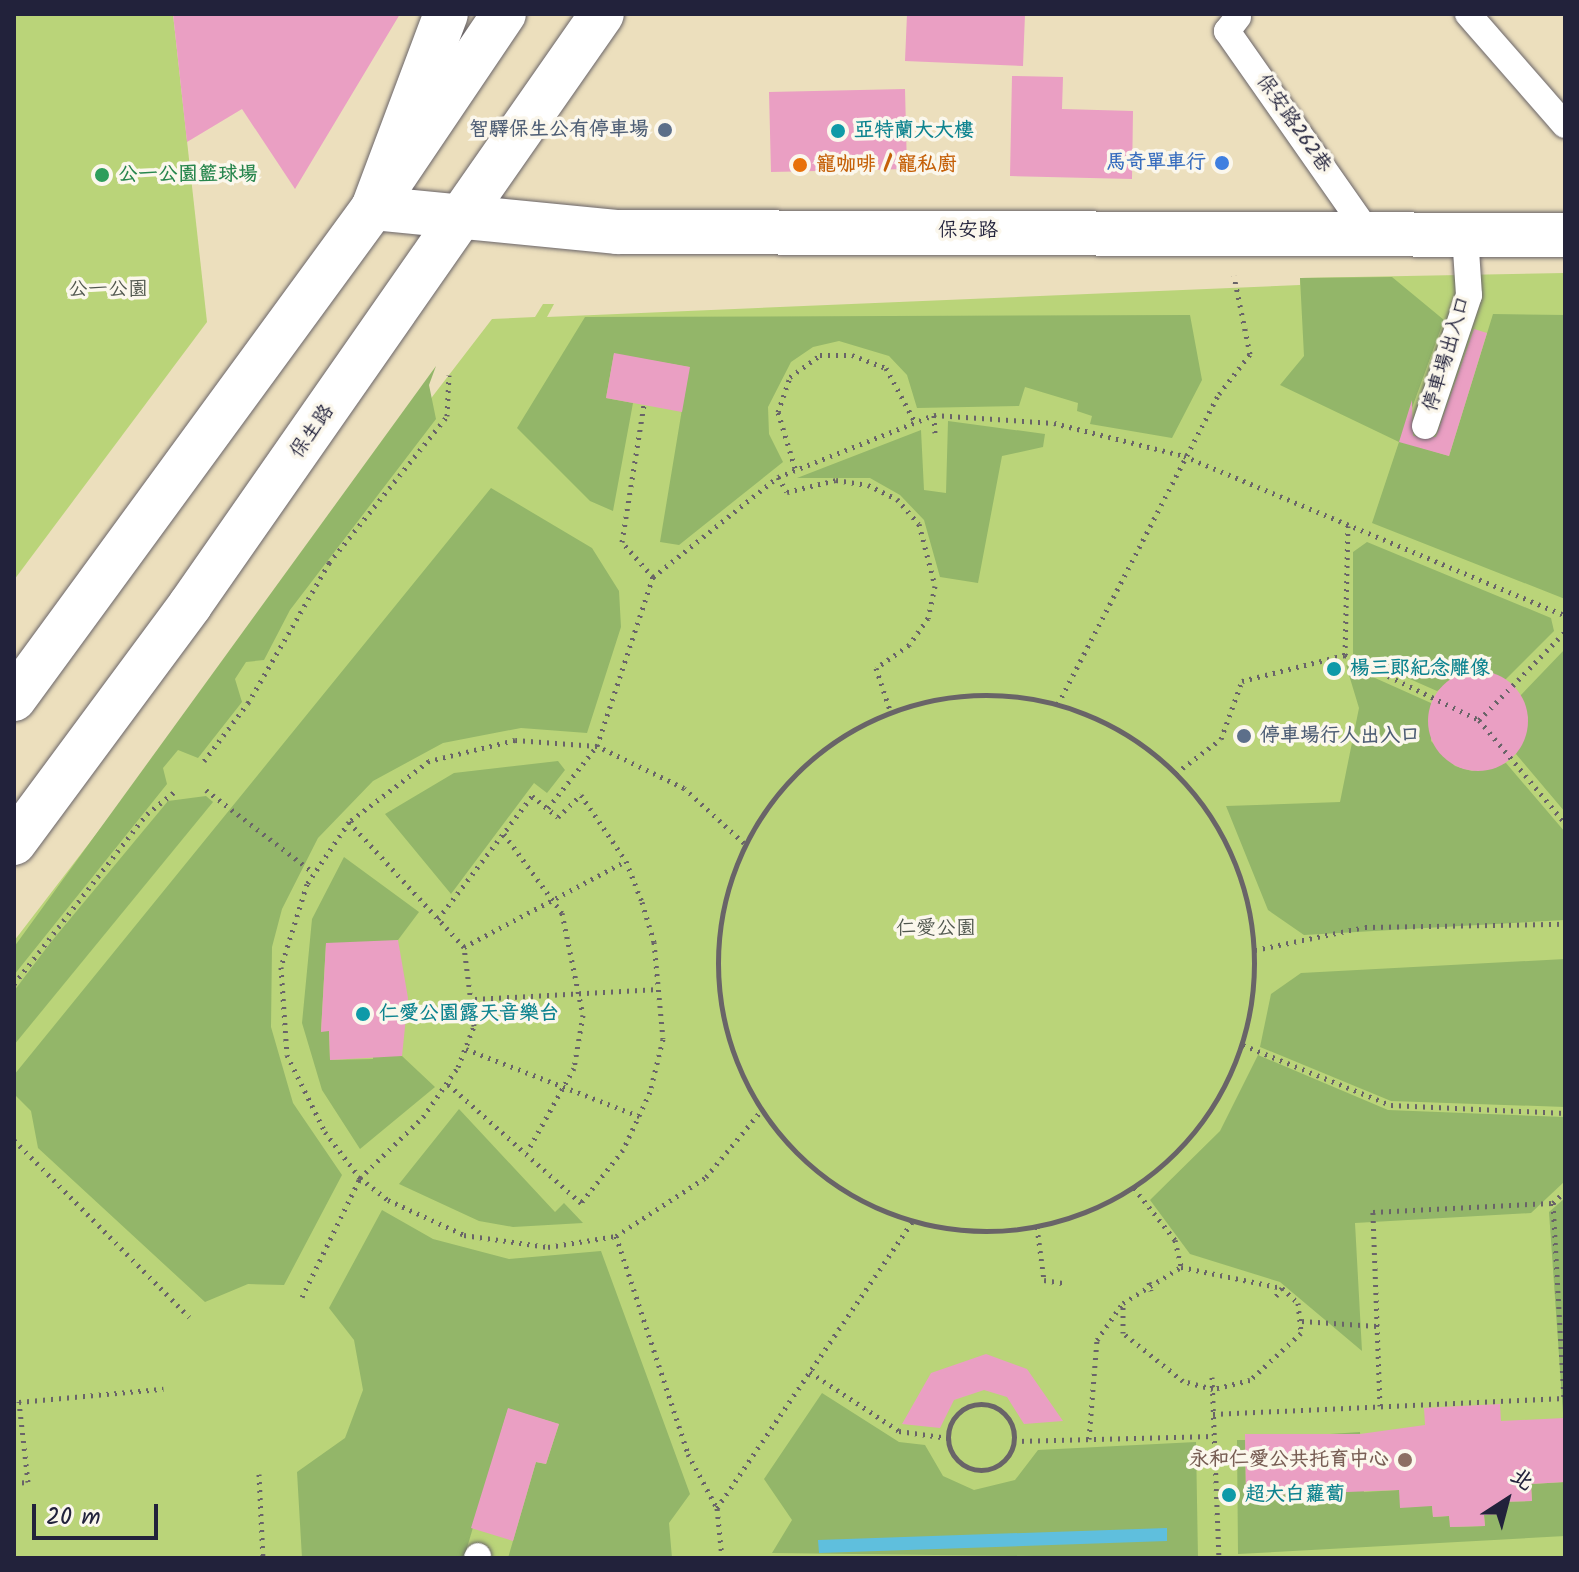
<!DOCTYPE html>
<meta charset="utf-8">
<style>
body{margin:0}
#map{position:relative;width:1579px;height:1572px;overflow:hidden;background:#ecdfbd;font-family:Kalam,"LXGW WenKai TC",sans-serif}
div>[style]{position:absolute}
.green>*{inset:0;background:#bad479}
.forest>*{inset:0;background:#93b669}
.water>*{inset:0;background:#5fbfdd}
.building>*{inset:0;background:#ea9fc3}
.round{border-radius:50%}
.path>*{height:5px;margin-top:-2.5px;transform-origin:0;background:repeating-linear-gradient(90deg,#696468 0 2px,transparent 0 8px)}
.path>.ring{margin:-2.5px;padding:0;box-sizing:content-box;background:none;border:5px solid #696468;border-radius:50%}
.roads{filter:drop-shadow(0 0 2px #696468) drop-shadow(0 0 2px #696468)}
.lane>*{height:26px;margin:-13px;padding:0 13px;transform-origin:13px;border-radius:13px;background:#fff}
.street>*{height:44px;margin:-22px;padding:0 22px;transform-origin:22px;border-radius:22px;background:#fff}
.secondary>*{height:44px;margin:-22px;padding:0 22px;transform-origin:22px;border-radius:22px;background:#fff}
.highway>*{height:44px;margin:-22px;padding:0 22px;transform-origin:22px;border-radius:22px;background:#fff}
.dots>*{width:22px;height:22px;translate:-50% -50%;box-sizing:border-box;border:4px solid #fbf7ec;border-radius:50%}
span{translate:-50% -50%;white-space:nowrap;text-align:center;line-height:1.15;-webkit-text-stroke:7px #fbf7ec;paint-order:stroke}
.street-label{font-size:20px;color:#22223b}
.service-label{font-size:20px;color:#4e5e75;font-weight:700}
.right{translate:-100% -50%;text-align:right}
.left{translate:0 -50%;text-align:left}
.culture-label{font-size:20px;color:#0d838f;font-weight:700}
.shop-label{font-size:20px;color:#366cbe;font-weight:700}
.food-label{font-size:20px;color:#c56008;font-weight:700}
.leisure-label{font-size:20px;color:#27864d;font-weight:700}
.park-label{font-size:20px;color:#50574e}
.education-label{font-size:20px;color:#785e54;font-weight:700}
.frame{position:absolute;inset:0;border:16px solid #22223b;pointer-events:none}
.north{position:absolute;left:1467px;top:1460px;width:80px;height:80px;-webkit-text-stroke:6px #fbf7ec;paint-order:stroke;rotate:36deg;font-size:22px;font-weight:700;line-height:32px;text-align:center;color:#22223b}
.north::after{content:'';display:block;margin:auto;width:28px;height:36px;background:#22223b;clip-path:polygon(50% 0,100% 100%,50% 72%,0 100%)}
.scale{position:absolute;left:32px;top:1504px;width:126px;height:36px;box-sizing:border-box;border:4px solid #22223b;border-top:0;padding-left:10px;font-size:24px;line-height:28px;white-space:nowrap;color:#22223b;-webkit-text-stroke:6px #fbf7ec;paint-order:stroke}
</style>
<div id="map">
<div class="green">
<div style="clip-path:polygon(14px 14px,173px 14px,207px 322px,14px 580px)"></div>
<div style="clip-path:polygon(1565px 273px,1565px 1558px,14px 1558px,14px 941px,492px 319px,535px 317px,543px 304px,554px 304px,547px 317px,1300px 285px,1300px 278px)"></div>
</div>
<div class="forest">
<div style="clip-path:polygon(1392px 277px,1444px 320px,1400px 441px,1449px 456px,1493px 314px,1565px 315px,1565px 599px,1372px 523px,1399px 442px,1280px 385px,1304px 356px,1300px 278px)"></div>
<div style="clip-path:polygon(1190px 315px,1202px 380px,1172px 438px,1090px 424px,1092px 416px,1077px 411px,1078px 403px,1025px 387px,1019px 406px,917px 408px,907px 375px,889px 356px,839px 341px,813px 347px,791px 362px,768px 407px,769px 434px,783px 462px,679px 545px,660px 542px,689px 367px,614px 354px,606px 398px,633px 403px,613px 511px,590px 501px,517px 428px,585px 317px)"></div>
<div style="clip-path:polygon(436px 366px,429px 385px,436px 419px,290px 610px,264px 660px,246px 662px,235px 679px,242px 702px,198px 758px,178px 750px,163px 768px,167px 784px,14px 975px,14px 947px)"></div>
<div style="clip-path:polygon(948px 421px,1045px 434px,1043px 447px,1002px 456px,978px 583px,940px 577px,924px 520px,900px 495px,870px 478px,797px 478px,921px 430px,924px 490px,946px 493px)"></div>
<div style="clip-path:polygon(491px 488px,592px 548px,619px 591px,621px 627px,587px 733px,521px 728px,443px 743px,373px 781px,318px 838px,282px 909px,272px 947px,271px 1027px,293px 1103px,342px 1175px,284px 1285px,248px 1284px,205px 1302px,38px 1148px,31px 1111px,14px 1094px,14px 1075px)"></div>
<div style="clip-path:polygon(1367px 542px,1551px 618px,1554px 631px,1505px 680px,1466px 672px,1437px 691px,1353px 654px,1353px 552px)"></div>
<div style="clip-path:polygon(1565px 649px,1565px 812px,1516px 754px,1528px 718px,1520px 696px)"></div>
<div style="clip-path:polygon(1346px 665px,1431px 703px,1431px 741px,1455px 766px,1472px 771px,1506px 763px,1565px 832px,1565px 920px,1304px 935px,1268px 910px,1226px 806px,1340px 802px,1359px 708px)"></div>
<div style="clip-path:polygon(558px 761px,565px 770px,547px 793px,534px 783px,451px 894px,385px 814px,454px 773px)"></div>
<div style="clip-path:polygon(206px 796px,213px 802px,14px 1045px,14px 991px,51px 942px,168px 801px)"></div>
<div style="clip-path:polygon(344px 857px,419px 912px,398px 940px,375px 947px,326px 943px,321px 1031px,329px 1031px,330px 1060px,373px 1059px,373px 1042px,402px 1056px,435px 1087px,360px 1149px,322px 1090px,302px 1023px,312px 919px)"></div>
<div style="clip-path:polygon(1565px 959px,1565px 1107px,1391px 1101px,1260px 1047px,1271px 994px,1301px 973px)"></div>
<div style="clip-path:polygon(1258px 1055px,1388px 1110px,1565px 1117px,1565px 1181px,1531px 1213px,1355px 1223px,1362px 1351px,1280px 1282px,1190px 1254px,1150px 1200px,1220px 1131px)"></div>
<div style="clip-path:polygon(459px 1109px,555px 1212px,564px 1203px,583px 1223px,513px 1227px,479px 1221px,399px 1184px)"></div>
<div style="clip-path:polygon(1565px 1198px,1565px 1441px,1549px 1212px)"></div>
<div style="clip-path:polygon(382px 1210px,433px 1239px,509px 1259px,601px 1251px,690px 1494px,669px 1523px,672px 1558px,508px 1558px,536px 1462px,546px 1464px,559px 1424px,508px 1409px,464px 1558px,302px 1558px,297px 1472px,345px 1438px,363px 1390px,354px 1340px,329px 1308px)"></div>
<div style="clip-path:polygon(822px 1393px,899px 1442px,925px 1445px,943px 1476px,974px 1490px,1015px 1480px,1038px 1450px,1196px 1442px,1198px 1558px,772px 1553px,792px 1520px,764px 1479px)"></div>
<div style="clip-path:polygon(1360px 1432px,1364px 1492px,1399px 1490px,1432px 1505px,1433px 1517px,1449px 1516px,1451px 1527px,1485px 1526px,1484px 1515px,1501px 1514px,1500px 1502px,1532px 1501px,1531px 1484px,1565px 1482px,1565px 1536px,1238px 1554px,1237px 1440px,1245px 1440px,1246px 1495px,1333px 1490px,1330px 1434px)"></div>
</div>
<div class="water">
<div style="clip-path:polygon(1167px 1528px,1167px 1541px,819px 1553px,818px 1540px)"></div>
</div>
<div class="building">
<div style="clip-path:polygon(173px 14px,400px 14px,295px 189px,242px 109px,187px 142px)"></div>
<div style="clip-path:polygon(907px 14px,1025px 14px,1023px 66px,905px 61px)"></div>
<div style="clip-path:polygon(1012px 76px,1063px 77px,1062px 109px,1133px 111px,1132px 179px,1010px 176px)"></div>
<div style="clip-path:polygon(905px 89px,907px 169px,771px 172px,769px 92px)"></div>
<div style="clip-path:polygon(1474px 329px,1487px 333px,1449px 456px,1399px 442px,1412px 400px,1413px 436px,1436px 437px)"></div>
<div style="clip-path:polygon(614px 353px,690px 367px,682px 412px,606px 398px)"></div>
<div class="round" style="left:1428px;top:671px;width:100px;height:100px"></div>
<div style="clip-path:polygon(398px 940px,408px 998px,402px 1056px,330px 1060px,329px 1031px,321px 1032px,326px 943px)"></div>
<div style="clip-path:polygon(986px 1354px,1027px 1369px,1063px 1421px,1024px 1424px,1007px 1397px,984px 1390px,954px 1400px,940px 1428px,902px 1424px,931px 1373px)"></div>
<div style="clip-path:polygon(1500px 1404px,1501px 1421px,1564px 1418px,1565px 1482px,1531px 1484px,1532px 1501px,1500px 1502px,1501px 1514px,1484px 1515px,1485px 1526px,1450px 1527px,1449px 1516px,1433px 1517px,1432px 1506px,1400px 1508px,1399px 1490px,1246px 1496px,1245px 1434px,1360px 1434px,1425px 1425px,1424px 1408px)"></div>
<div style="clip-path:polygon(508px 1408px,559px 1424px,546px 1464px,536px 1462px,513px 1541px,471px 1528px)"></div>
</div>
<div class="path">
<div style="left:934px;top:415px;width:18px;rotate:87deg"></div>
<div style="left:795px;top:468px;width:59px;rotate:-106.9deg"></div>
<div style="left:778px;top:412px;width:37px;rotate:-71deg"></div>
<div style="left:790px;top:377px;width:37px;rotate:-36deg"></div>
<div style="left:820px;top:355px;width:32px"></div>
<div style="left:852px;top:355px;width:36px;rotate:21deg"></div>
<div style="left:886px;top:368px;width:61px;rotate:61.8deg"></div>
<div style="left:778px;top:477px;width:17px;rotate:59deg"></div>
<div style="left:787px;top:492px;width:50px;rotate:-13.8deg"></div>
<div style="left:836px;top:480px;width:32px;rotate:9deg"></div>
<div style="left:868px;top:485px;width:32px;rotate:26deg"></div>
<div style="left:897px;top:499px;width:33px;rotate:49deg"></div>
<div style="left:919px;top:524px;width:64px;rotate:75.5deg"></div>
<div style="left:935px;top:586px;width:33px;rotate:102deg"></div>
<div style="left:928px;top:618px;width:33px;rotate:125deg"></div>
<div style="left:909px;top:645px;width:40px;rotate:145.1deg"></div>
<div style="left:876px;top:668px;width:44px;rotate:71.6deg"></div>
<div style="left:653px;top:577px;width:160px;rotate:-38.7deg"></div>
<div style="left:778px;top:477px;width:168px;rotate:-21.7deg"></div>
<div style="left:934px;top:415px;width:120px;rotate:3.8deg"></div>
<div style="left:1054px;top:423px;width:134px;rotate:14.2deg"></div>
<div style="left:1184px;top:456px;width:413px;rotate:22.7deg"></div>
<div style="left:1345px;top:655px;width:129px;rotate:-88.7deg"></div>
<div class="ring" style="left:718px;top:695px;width:531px;height:531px"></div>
<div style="left:1058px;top:704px;width:349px;rotate:-62.6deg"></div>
<div style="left:1219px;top:394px;width:51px;rotate:-52.2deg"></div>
<div style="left:1250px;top:354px;width:80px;rotate:-101.6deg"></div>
<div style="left:1479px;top:720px;width:134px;rotate:50.1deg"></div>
<div style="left:204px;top:761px;width:73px;rotate:-52.8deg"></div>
<div style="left:248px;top:703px;width:162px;rotate:-59.9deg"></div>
<div style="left:329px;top:563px;width:189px;rotate:-51.2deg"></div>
<div style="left:447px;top:416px;width:41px;rotate:-87.2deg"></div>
<div style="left:1176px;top:773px;width:56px;rotate:-37.1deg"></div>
<div style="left:1221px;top:739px;width:62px;rotate:-70.1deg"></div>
<div style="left:1242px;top:681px;width:106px;rotate:-14.2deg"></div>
<div style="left:1345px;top:655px;width:149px;rotate:25.9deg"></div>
<div style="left:1479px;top:720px;width:123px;rotate:-45.7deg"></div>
<div style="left:206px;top:790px;width:135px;rotate:37.5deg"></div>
<div style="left:548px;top:808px;width:79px;rotate:-51.7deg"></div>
<div style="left:597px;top:746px;width:178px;rotate:-71.7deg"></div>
<div style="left:653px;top:577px;width:47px;rotate:-131.5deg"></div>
<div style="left:622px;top:542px;width:139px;rotate:-80.9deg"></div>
<div style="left:504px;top:834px;width:98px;rotate:53.7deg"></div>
<div style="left:562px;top:913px;width:104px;rotate:78.4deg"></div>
<div style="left:583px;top:1015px;width:54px;rotate:99.6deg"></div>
<div style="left:574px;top:1068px;width:96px;rotate:119.2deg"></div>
<div style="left:744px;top:843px;width:81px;rotate:-137.5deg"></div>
<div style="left:684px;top:788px;width:97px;rotate:-154.2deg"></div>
<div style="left:597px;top:746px;width:82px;rotate:-175.8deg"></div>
<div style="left:515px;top:740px;width:89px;rotate:166.3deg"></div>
<div style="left:429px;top:761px;width:101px;rotate:142.7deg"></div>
<div style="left:349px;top:822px;width:75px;rotate:124.1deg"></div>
<div style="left:307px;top:884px;width:87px;rotate:107.4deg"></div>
<div style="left:281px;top:967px;width:88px;rotate:86.1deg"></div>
<div style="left:287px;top:1055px;width:86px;rotate:63.7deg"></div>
<div style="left:325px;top:1132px;width:58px;rotate:52.7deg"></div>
<div style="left:360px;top:1178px;width:36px;rotate:38deg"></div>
<div style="left:388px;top:1200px;width:84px;rotate:24.7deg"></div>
<div style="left:464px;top:1235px;width:85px;rotate:8.1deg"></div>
<div style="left:548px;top:1247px;width:69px;rotate:-9.2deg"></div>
<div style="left:616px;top:1236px;width:108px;rotate:-33.2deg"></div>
<div style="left:706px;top:1177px;width:86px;rotate:-50.2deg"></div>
<div style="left:438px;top:919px;width:155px;rotate:-52.6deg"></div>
<div style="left:532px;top:796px;width:33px;rotate:39deg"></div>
<div style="left:558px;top:817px;width:32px;rotate:-44deg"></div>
<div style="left:581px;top:795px;width:80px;rotate:55.7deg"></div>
<div style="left:626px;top:861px;width:44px;rotate:68.7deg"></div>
<div style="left:642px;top:902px;width:42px;rotate:73.3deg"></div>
<div style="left:654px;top:942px;width:97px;rotate:84.7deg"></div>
<div style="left:663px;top:1039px;width:55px;rotate:103.8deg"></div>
<div style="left:650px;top:1092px;width:64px;rotate:115deg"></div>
<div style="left:623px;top:1150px;width:68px;rotate:128.4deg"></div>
<div style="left:581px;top:1203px;width:178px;rotate:-138.2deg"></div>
<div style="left:464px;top:947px;width:183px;rotate:-28deg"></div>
<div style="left:1255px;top:950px;width:112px;rotate:-11.8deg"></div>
<div style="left:1365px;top:927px;width:200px;rotate:-0.9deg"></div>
<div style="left:14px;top:984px;width:216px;rotate:-52deg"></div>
<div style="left:147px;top:814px;width:35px;rotate:-39deg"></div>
<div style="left:475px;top:999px;width:184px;rotate:-3.1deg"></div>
<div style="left:1243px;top:1045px;width:160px;rotate:22.1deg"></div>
<div style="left:1391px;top:1105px;width:174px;rotate:2.6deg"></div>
<div style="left:466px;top:1049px;width:186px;rotate:21.2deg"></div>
<div style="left:14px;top:1140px;width:249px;rotate:45.3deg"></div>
<div style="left:1134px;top:1188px;width:66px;rotate:51.7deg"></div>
<div style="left:1175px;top:1240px;width:28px;rotate:77deg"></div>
<div style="left:1553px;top:1203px;width:195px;rotate:86.8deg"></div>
<div style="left:1037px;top:1227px;width:53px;rotate:82.5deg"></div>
<div style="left:1044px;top:1280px;width:19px;rotate:9deg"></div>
<div style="left:616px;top:1236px;width:230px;rotate:71.7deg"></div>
<div style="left:688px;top:1454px;width:61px;rotate:61.8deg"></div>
<div style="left:1181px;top:1267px;width:103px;rotate:11.7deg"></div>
<div style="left:1282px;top:1288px;width:22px;rotate:43deg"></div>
<div style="left:1298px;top:1303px;width:30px;rotate:84deg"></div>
<div style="left:1301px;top:1333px;width:69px;rotate:137.3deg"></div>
<div style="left:1250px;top:1380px;width:38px;rotate:166deg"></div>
<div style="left:1213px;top:1389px;width:31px;rotate:-165deg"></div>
<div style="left:1183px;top:1381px;width:77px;rotate:-141.3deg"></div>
<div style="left:1123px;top:1333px;width:30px;rotate:-90deg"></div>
<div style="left:1123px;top:1303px;width:68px;rotate:-31.8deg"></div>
<div style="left:1149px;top:1282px;width:9px;rotate:77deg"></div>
<div style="left:1276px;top:1296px;width:10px;rotate:-53deg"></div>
<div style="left:302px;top:1297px;width:132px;rotate:-64deg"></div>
<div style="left:360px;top:1178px;width:88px;rotate:-44.1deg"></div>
<div style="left:423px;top:1117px;width:61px;rotate:-55deg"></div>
<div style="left:458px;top:1067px;width:44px;rotate:-68.7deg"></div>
<div style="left:474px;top:1026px;width:80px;rotate:-97.2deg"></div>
<div style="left:464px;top:947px;width:170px;rotate:-132.6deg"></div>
<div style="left:1302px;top:1321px;width:75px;rotate:3.8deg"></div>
<div style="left:810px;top:1372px;width:107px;rotate:33.5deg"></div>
<div style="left:899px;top:1431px;width:50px;rotate:8deg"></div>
<div style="left:1212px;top:1377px;width:181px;rotate:87.8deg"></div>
<div class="ring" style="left:948px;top:1404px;width:61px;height:61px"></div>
<div style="left:1380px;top:1406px;width:194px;rotate:-92.1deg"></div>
<div style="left:1373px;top:1212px;width:180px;rotate:-2.9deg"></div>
<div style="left:1553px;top:1203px;width:17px;rotate:-45deg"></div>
<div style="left:1213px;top:1414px;width:352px;rotate:-2.6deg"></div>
<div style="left:1089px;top:1439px;width:99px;rotate:-85.4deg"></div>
<div style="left:1097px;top:1340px;width:44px;rotate:-55.2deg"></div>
<div style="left:1014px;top:1441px;width:200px;rotate:-1.4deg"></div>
<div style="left:259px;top:1474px;width:84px;rotate:87.3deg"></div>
<div style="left:14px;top:1483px;width:14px;rotate:-4deg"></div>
<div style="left:28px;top:1482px;width:81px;rotate:-96.4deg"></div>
<div style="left:19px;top:1402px;width:145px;rotate:-5.2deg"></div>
<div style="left:722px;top:1558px;width:50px;rotate:-95.7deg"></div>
<div style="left:717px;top:1508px;width:348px;rotate:-55.7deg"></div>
</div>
<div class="roads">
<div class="lane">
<div style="left:1468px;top:14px;width:147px;rotate:48.9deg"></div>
<div style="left:1238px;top:17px;width:18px;rotate:128deg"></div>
<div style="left:1227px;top:31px;width:246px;rotate:55deg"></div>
<div style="left:1425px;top:426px;width:138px;rotate:-71.4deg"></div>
<div style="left:1469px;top:295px;width:61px;rotate:-93.8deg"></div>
<div style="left:477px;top:1558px;width:2px;rotate:-63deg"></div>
</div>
<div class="street">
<div style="left:373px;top:208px;width:245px;rotate:5.6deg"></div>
<div style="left:617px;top:232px;width:948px;rotate:0.18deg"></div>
</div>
<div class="secondary">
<div style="left:14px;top:699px;width:608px;rotate:-53.83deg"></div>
<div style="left:373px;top:208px;width:207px;rotate:-69.4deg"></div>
<div style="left:14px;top:843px;width:296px;rotate:-53.5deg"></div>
<div style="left:190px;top:605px;width:720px;rotate:-55.12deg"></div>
</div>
<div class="highway">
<div style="left:373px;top:208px;width:234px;rotate:-56deg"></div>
</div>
</div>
<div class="dots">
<div style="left:665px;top:130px;background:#5c6f8a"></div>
<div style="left:838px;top:131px;background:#0f9aa8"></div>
<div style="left:1222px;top:163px;background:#3f7fe0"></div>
<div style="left:800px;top:165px;background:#e8710a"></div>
<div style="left:102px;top:175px;background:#2e9e5b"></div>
<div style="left:1334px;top:669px;background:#0f9aa8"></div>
<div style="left:1244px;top:736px;background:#5c6f8a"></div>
<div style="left:363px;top:1014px;background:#0f9aa8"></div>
<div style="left:1405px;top:1460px;background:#8d6e63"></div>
<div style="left:1229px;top:1495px;background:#0f9aa8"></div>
</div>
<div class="street-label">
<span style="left:1293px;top:124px;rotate:55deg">保安路262巷</span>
<span style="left:968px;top:231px">保安路</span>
<span style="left:1448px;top:354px;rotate:-73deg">停車場出入口</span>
<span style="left:313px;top:432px;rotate:-55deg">保生路</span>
</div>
<div class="service-label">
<span class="right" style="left:649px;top:130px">智驛保生公有停車場</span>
<span class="left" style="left:1260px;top:736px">停車場行人出入口</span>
</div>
<div class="culture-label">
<span class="left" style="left:854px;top:131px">亞特蘭大大樓</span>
<span class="left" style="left:1350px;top:669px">楊三郎紀念雕像</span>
<span class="left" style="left:379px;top:1014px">仁愛公園露天音樂台</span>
<span class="left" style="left:1245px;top:1495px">超大白蘿蔔</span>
</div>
<div class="shop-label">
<span class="right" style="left:1206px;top:163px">馬奇單車行</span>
</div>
<div class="food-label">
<span class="left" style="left:816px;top:165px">寵咖啡 / 寵私廚</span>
</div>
<div class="leisure-label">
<span class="left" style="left:118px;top:175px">公一公園籃球場</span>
</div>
<div class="park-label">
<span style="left:108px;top:290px">公一公園</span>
<span style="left:936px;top:929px">仁愛公園</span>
</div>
<div class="education-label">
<span class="right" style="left:1389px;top:1460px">永和仁愛公共托育中心</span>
</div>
<div class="frame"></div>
<div class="north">北</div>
<div class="scale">20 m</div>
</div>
